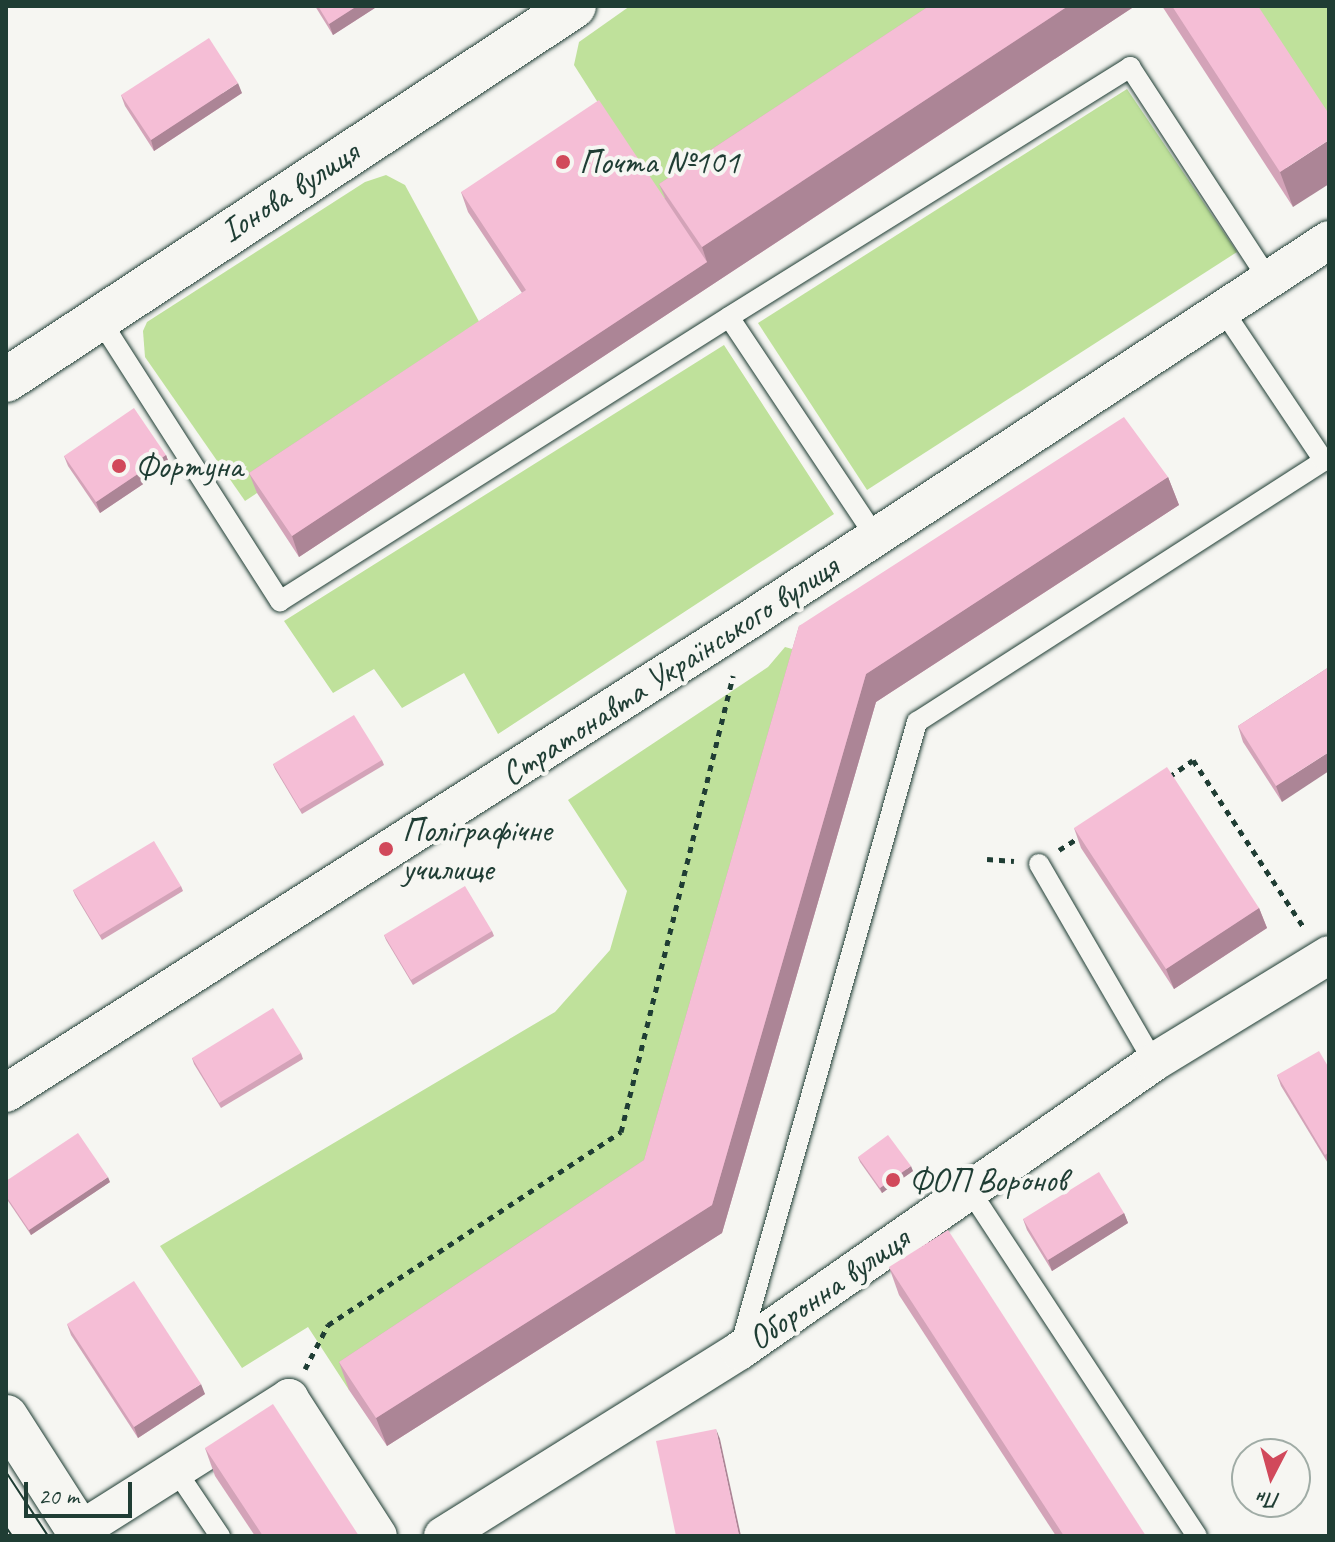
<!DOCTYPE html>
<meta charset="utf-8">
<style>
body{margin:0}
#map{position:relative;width:1335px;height:1542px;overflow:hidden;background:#f6f6f2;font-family:Caveat,sans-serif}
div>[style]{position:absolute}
.green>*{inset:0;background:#bfe19b}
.path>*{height:5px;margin-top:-2.5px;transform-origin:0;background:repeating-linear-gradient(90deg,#1f3d34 0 6px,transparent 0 12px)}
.roads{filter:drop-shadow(0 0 2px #1f3d34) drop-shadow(0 0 2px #1f3d34)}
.service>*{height:20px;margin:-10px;padding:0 10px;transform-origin:10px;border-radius:10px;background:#f6f6f2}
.minor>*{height:38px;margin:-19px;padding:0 19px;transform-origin:19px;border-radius:19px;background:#f6f6f2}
.tertiary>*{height:44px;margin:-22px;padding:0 22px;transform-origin:22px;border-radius:22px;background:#f6f6f2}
.secondary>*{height:44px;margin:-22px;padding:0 22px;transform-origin:22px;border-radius:22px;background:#f6f6f2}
.tram>*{height:2px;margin:-1px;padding:0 1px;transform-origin:1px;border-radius:1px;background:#1f3d34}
.wall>*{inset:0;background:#d3a3b8}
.shaded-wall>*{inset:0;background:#ac8596}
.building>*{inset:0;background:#f5bed6}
.dots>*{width:22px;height:22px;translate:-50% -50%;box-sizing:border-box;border:4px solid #f6f6f2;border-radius:50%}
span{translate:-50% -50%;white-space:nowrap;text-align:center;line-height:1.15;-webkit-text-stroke:8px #f6f6f2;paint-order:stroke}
.poi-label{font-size:34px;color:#1f3d34}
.left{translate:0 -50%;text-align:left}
.street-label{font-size:34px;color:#1f3d34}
.frame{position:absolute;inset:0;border:8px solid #1f3d34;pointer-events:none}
.north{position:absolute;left:1231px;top:1438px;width:80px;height:80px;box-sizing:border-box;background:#f6f6f2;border:2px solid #a0aca6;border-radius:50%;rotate:186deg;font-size:22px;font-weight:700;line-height:32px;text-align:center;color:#1f3d34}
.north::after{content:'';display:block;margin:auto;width:28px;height:36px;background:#d1495b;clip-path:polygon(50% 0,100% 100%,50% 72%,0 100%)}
.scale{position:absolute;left:24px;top:1482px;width:108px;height:36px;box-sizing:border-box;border:4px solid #1f3d34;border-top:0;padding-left:10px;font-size:24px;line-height:28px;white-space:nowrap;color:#1f3d34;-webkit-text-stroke:6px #f6f6f2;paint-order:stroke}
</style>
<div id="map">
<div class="green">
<div style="clip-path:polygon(630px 6px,995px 6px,672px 219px,574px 65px,579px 42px)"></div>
<div style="clip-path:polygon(1248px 6px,1329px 6px,1329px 130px)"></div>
<div style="clip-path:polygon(1127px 89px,1237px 252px,867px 490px,758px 323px)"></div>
<div style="clip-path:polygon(386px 175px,405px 185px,489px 340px,245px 501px,145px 357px,143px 331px,147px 322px,365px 182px)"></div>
<div style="clip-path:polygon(724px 345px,834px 514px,498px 734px,464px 673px,402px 708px,374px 669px,333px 693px,284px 621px)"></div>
<div style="clip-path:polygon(785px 647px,810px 654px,654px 1188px,349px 1390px,308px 1327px,242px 1368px,160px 1246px,555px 1012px,610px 950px,627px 891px,568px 800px,768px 667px)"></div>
</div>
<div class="path">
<div style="left:1169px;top:777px;width:29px;rotate:-35deg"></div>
<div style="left:1193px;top:760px;width:201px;rotate:56.5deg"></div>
<div style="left:1059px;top:850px;width:26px;rotate:-32deg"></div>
<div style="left:987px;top:859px;width:27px;rotate:4deg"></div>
<div style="left:305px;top:1369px;width:50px;rotate:-62.4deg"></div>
<div style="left:328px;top:1325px;width:351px;rotate:-33.4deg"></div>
<div style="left:621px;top:1132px;width:470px;rotate:-76.2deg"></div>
</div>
<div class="roads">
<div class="service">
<div style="left:97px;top:315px;width:340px;rotate:57.4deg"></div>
<div style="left:280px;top:601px;width:531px;rotate:-32.31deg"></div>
<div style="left:875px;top:536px;width:263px;rotate:-123.7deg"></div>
<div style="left:729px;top:317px;width:473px;rotate:-31.9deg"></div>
<div style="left:1130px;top:67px;width:253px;rotate:56.9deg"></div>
<div style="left:1039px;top:864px;width:229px;rotate:59.9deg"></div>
<div style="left:969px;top:1189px;width:415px;rotate:56.7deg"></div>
<div style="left:740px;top:1347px;width:650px;rotate:-74.19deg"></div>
<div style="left:917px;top:722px;width:483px;rotate:-32.7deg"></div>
<div style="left:1324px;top:461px;width:182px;rotate:-123.8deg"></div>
<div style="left:175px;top:1469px;width:81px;rotate:56.1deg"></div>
</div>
<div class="minor">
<div style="left:6px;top:1093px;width:877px;rotate:-32.48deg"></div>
<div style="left:746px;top:622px;width:697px;rotate:-33.23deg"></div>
<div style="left:79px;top:1531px;width:249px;rotate:-32.3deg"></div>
<div style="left:289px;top:1398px;width:164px;rotate:57.2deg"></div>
<div style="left:443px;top:1536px;width:349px;rotate:-32deg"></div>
<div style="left:739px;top:1351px;width:506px;rotate:-34.85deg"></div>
<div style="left:1154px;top:1062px;width:205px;rotate:-31.4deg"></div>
</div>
<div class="tertiary">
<div style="left:6px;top:380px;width:680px;rotate:-33.36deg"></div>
</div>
<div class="secondary">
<div style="left:6px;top:1417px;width:141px;rotate:57.4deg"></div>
</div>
</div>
<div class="tram">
<div style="left:6px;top:1472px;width:77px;rotate:56.7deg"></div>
<div style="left:6px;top:1527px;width:11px;rotate:56deg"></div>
</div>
<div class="wall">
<div style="clip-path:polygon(315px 6px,378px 6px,333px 35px)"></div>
<div style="clip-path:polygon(929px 6px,1135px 6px,299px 557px,257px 493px,249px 473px,522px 293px,468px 212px,461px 192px,665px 198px,659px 184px)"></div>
<div style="clip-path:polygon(1162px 6px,1258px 6px,1293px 207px)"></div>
<div style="clip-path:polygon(242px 93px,154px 151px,125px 106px,121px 95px)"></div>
<div style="clip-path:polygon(166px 455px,170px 466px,100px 513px,68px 466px,64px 456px)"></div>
<div style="clip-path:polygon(1168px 477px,1179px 505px,876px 702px,722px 1233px,387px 1446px,349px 1390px,339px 1362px,644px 1160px,799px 626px)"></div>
<div style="clip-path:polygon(1329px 667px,1282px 802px,1243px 742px,1238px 726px)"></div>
<div style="clip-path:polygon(382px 760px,384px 765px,302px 814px,275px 769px,273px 764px)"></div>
<div style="clip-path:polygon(1074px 828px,1259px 908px,1267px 928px,1174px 989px,1081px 848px)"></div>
<div style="clip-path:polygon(181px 886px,183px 891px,102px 940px,75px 895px,73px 890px)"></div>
<div style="clip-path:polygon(492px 931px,494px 936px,413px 985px,386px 940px,384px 935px)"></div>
<div style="clip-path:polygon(301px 1053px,303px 1059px,221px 1108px,194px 1064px,192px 1058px)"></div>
<div style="clip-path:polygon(1329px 1068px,1329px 1165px,1281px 1086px,1277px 1075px)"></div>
<div style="clip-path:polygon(858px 1157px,913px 1171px,882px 1193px,860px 1162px)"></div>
<div style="clip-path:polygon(6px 1181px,110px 1182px,31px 1235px,6px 1198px)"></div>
<div style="clip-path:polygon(1124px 1213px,1128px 1223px,1052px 1271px,1027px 1230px,1023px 1219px)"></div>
<div style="clip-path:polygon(889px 1267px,1146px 1536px,1056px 1536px,899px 1295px)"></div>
<div style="clip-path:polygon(67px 1324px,205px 1394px,138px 1438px,71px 1335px)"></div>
<div style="clip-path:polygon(205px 1448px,359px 1536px,255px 1536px,215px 1476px)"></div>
</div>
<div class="shaded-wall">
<div style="clip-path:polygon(357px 6px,378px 6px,333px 35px,329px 24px)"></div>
<div style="clip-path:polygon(1068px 6px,1135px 6px,299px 557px,292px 536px,707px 262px,702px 247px)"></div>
<div style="clip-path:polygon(238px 83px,242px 93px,154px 151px,151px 140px)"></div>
<div style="clip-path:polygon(1329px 140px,1329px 184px,1293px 207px,1280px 172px)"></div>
<div style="clip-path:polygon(166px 455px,170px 466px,100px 513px,96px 502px)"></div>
<div style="clip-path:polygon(1168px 477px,1179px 505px,876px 702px,722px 1233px,387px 1446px,376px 1418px,712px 1205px,866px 674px)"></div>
<div style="clip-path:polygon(1329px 752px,1329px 771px,1282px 802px,1276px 786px)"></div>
<div style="clip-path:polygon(1259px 908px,1267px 928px,1174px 989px,1166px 969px)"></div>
<div style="clip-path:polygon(911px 1166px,913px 1171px,882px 1193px,880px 1188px)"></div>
<div style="clip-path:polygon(108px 1177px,110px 1182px,31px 1235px,29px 1230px)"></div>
<div style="clip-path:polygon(1124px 1213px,1128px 1223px,1052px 1271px,1048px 1260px)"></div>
<div style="clip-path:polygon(201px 1384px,205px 1394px,138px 1438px,134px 1427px)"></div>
<div style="clip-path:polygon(716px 1429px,720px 1439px,741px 1536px,739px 1536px)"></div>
</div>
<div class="building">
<div style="clip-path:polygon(318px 6px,357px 6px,329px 24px)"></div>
<div style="clip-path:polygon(929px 6px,1068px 6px,702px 247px,659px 184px)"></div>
<div style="clip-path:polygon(1172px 6px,1258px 6px,1329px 114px,1329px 140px,1280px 172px)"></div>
<div style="clip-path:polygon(209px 38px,238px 83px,151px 140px,121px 95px)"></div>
<div style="clip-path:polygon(599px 100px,707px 262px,292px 536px,249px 473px,526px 290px,461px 192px)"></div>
<div style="clip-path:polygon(134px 408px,166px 455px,96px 502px,64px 456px)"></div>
<div style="clip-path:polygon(1124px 417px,1168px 477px,866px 674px,712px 1205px,376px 1418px,339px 1362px,644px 1160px,799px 626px)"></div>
<div style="clip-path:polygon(1329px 667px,1329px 752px,1276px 786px,1238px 726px)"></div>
<div style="clip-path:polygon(354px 715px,382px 760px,300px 809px,273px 764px)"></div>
<div style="clip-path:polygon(1167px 767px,1259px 908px,1166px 969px,1074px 828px)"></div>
<div style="clip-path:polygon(154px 841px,181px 886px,100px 935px,73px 890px)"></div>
<div style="clip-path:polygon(465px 886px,492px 931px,411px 980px,384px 935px)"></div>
<div style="clip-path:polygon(273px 1008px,301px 1053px,219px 1103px,192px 1058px)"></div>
<div style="clip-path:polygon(1319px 1051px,1329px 1068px,1329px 1152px,1325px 1155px,1277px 1075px)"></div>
<div style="clip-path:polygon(78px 1133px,108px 1177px,29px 1230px,6px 1196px,6px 1181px)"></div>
<div style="clip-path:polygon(888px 1135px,911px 1166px,880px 1188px,858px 1157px)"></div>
<div style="clip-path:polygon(1099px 1172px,1124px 1213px,1048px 1260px,1023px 1219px)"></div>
<div style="clip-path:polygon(948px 1230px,1146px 1536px,1064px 1536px,889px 1267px)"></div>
<div style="clip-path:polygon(134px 1281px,201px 1384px,134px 1427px,67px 1324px)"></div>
<div style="clip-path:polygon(273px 1404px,359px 1536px,263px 1536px,205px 1448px)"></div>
<div style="clip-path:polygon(716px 1429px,739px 1535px,676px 1536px,656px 1441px)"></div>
</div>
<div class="dots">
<div style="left:563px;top:162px;background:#d1495b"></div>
<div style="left:119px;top:466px;background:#d1495b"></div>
<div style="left:386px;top:849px;background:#d1495b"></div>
<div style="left:893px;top:1180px;background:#d1495b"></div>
</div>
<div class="poi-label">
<span class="left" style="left:579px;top:162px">Почта №101</span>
<span class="left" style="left:135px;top:466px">Фортуна</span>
<span class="left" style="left:402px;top:849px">Поліграфічне<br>училище</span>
<span class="left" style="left:909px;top:1180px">ФОП Воронов</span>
</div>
<div class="street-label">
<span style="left:289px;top:191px;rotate:-33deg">Іонова вулиця</span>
<span style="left:669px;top:670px;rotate:-33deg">Стратонавта Українського вулиця</span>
<span style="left:828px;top:1288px;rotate:-35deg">Оборонна вулиця</span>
</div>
<div class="frame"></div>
<div class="north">Пн</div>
<div class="scale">20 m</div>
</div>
